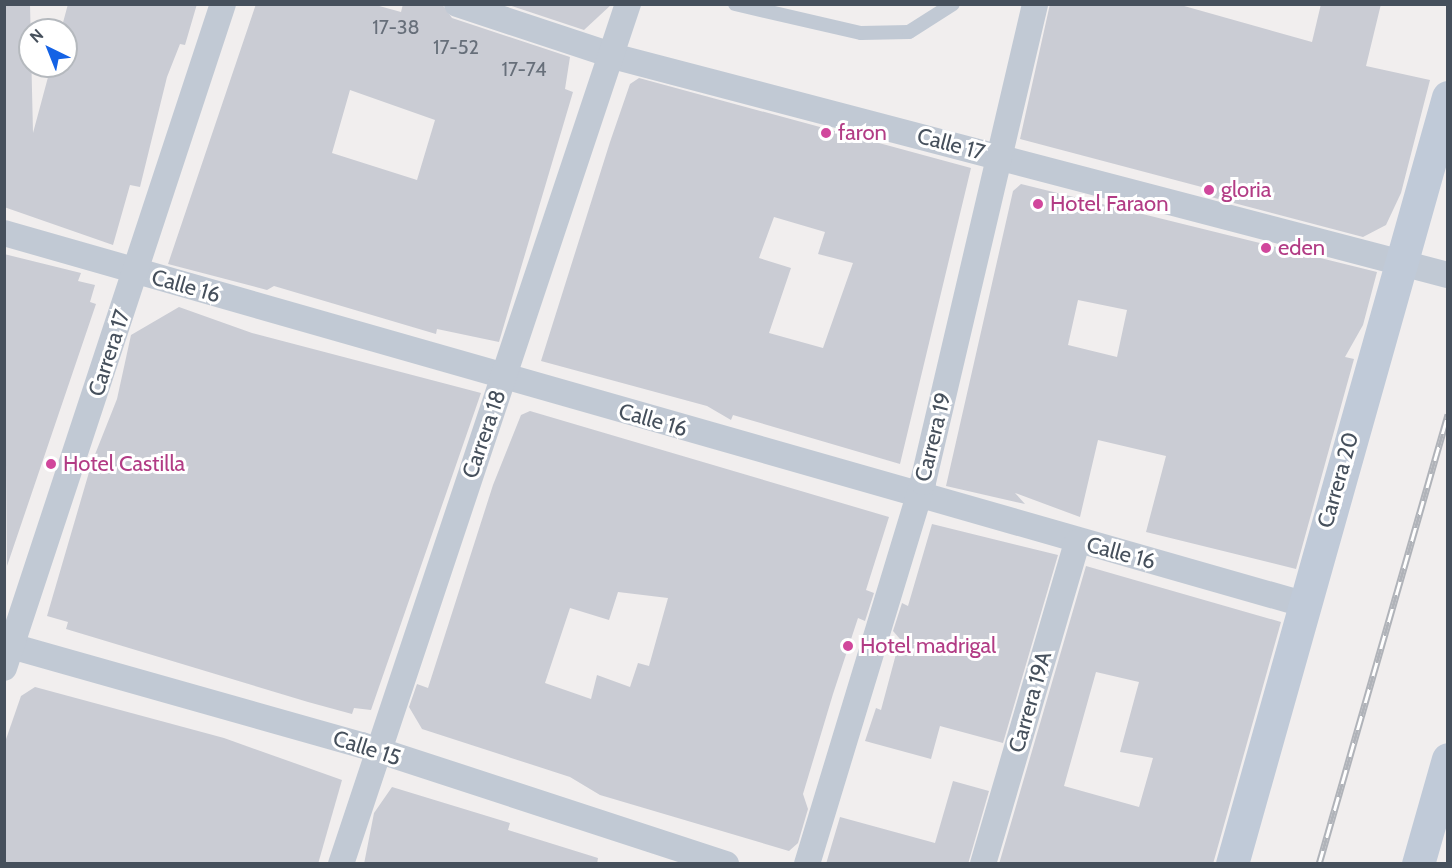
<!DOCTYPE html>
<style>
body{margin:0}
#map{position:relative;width:1452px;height:868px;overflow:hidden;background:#f1eeee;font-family:Cabin,sans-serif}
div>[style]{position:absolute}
.building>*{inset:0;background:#caccd4}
.lane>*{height:14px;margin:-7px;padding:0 7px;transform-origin:7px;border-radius:7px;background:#c1c9d4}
.street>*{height:26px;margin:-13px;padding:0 13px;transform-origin:13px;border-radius:13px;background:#c1c9d4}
.secondary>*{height:33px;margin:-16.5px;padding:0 16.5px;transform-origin:16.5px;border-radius:16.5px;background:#c0cad8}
.rail>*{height:7px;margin-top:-3.5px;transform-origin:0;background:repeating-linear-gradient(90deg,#fff 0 14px,#b0b3b9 0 28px);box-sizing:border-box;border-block:2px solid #b0b3b9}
.dots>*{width:16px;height:16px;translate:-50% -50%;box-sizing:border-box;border:3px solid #fff;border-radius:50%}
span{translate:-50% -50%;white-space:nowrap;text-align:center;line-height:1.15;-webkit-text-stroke:6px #fff;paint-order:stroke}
.number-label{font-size:20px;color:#676f7a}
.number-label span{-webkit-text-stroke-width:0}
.hotel-label{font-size:22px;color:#b23c85}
.left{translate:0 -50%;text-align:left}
.street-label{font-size:22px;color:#46505c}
.frame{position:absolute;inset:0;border:6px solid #46505c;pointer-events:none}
.north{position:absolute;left:18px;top:18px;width:60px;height:60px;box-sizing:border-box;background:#fff;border:2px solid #b5b9be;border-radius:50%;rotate:317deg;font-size:16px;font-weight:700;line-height:24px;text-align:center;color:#46505c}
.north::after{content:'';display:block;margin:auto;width:21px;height:27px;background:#1462e5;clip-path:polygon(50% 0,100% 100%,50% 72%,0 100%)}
</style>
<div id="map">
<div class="building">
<div style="clip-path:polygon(4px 4px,30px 4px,33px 133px,51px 66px,66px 66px,66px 30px,61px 30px,68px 4px,197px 4px,185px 45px,180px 44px,167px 77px,140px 187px,130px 185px,113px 245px,4px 207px)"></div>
<div style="clip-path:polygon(evenodd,256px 4px,372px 4px,401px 12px,403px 4px,442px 4px,452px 18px,570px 57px,565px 89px,573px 92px,499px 342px,437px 329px,436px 334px,274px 286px,267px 290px,168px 264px,256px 4px,350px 90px,435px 120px,417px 180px,332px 153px,350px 90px)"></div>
<div style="clip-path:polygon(506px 4px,612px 4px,584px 30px)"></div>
<div style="clip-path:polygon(1050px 4px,1177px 4px,1312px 42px,1321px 4px,1381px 4px,1366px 66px,1430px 80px,1401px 193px,1386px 225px,1363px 237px,1211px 197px,1213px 190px,1020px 139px)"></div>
<div style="clip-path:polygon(evenodd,639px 78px,971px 168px,900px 464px,733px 415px,731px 420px,707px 406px,541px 361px,610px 142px,630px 84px,639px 78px,774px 217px,825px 232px,818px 254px,853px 263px,823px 348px,769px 333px,791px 268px,759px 258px,774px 217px)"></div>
<div style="clip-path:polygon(evenodd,1021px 184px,1377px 272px,1363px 325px,1345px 357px,1354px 359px,1296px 569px,1146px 532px,1166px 456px,1098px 440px,1080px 517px,1015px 493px,1025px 504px,946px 486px,1013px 191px,1021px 184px,1078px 300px,1127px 310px,1117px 357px,1068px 345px,1078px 300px)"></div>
<div style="clip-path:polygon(4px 254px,81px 273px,78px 281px,95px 285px,90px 302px,96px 304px,7px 566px)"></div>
<div style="clip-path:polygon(179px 307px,252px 333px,481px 393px,371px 710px,354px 708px,352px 714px,308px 702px,66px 629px,68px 622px,47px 616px,92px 462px,117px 399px,131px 335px)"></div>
<div style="clip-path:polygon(evenodd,530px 411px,889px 517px,866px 590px,874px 593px,865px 621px,858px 618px,833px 694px,803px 794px,808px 809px,798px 843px,789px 851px,600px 795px,570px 777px,422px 729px,409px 707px,417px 684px,428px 688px,493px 485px,521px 415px,530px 411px,618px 592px,668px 598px,649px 666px,638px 663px,630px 687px,597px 675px,591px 699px,545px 683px,570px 608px,609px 620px,618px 592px)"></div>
<div style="clip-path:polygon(932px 524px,1058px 555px,1003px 743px,940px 726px,931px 759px,865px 741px,876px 708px,881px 710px,900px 639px,893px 631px,902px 603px,908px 606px)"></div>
<div style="clip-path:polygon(evenodd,1086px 566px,1281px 622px,1213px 864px,999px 864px,1086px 566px,1096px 672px,1139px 682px,1120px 752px,1153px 758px,1139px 807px,1064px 786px,1096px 672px)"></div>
<div style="clip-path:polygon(35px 687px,224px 738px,342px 780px,318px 864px,4px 864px,4px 745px,21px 696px)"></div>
<div style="clip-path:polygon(953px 781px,989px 791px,968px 864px,826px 864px,840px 817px,935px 843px)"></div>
<div style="clip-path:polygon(392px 787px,510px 823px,508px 830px,598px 858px,597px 864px,364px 864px,374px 813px)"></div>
</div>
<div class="lane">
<div style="left:735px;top:4px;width:129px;rotate:13deg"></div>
<div style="left:861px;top:33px;width:48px;rotate:-1.2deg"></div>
<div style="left:909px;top:32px;width:52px;rotate:-32.5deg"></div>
</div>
<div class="street">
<div style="left:457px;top:4px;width:172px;rotate:18.3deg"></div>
<div style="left:620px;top:58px;width:856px;rotate:14.69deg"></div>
<div style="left:4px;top:233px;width:1351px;rotate:15.94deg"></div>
<div style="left:4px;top:644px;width:372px;rotate:15.8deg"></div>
<div style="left:362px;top:745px;width:383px;rotate:18.1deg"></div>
<div style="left:4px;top:668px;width:699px;rotate:-71.75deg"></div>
<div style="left:341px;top:864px;width:907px;rotate:-71.55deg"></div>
<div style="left:807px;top:864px;width:399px;rotate:-73.1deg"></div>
<div style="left:923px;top:482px;width:491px;rotate:-76.8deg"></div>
<div style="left:983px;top:864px;width:335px;rotate:-73.7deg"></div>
</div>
<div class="secondary">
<div style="left:1232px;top:864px;width:797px;rotate:-74.27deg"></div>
<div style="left:1418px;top:864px;width:109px;rotate:-74.1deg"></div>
</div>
<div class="rail">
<div style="left:1319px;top:864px;width:468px;rotate:-74deg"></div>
</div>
<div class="dots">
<div style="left:826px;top:133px;background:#d1479c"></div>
<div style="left:1209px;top:190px;background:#d1479c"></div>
<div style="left:1038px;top:204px;background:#d1479c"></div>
<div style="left:1266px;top:248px;background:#d1479c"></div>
<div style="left:51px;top:464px;background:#d1479c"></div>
<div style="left:848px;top:646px;background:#d1479c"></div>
</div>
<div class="number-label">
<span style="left:396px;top:27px">17-38</span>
<span style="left:456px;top:47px">17-52</span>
<span style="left:524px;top:69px">17-74</span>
</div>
<div class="hotel-label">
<span class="left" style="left:838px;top:133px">faron</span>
<span class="left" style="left:1221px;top:190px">gloria</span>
<span class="left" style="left:1050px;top:204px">Hotel Faraon</span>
<span class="left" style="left:1278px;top:248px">eden</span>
<span class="left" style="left:63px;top:464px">Hotel Castilla</span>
<span class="left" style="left:860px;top:646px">Hotel madrigal</span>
</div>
<div class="street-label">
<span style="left:951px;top:144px;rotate:15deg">Calle 17</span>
<span style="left:186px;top:286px;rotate:16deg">Calle 16</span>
<span style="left:109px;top:353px;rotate:-72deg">Carrera 17</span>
<span style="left:653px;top:420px;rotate:16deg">Calle 16</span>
<span style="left:484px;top:434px;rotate:-71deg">Carrera 18</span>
<span style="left:933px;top:437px;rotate:-76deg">Carrera 19</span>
<span style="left:1338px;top:480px;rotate:-74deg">Carrera 20</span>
<span style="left:1121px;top:553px;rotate:15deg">Calle 16</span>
<span style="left:1030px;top:702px;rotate:-74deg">Carrera 19A</span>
<span style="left:367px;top:748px;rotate:18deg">Calle 15</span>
</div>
<div class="frame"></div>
<div class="north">N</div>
</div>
